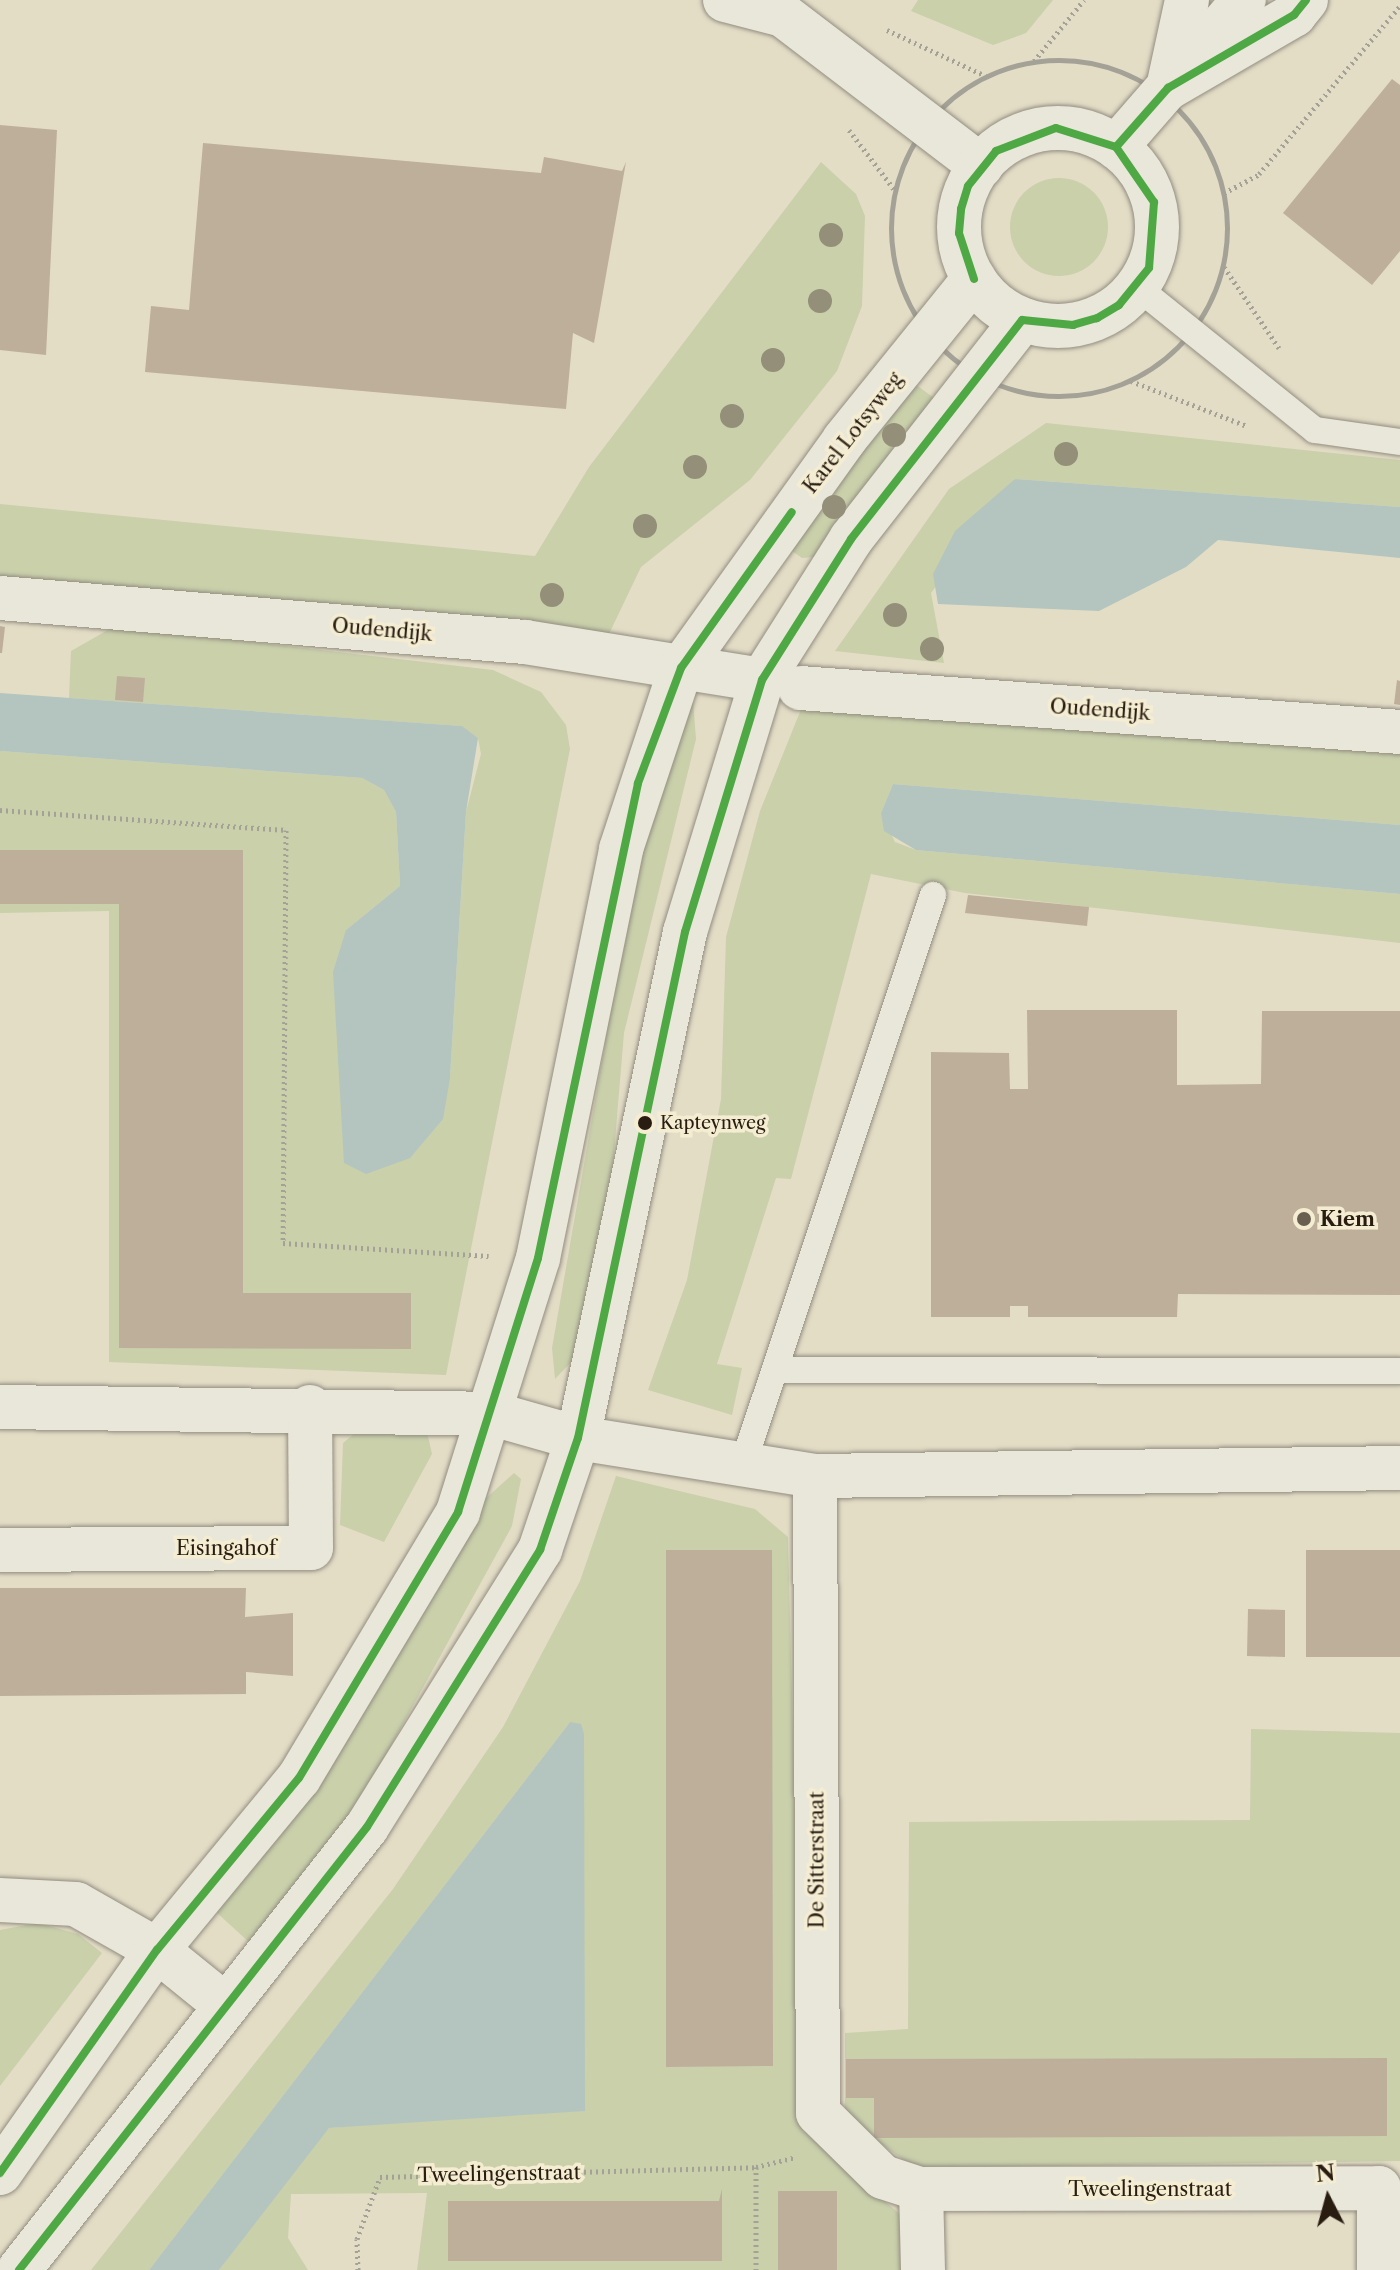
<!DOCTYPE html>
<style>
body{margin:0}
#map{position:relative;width:1400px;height:2270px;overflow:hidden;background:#e3ddc6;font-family:"Libre Caslon Text",serif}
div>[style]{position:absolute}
.green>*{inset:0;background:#c9d0aa}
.round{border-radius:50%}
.water>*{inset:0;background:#b3c5be}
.building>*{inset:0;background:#beaf9b}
.path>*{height:5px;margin-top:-2.5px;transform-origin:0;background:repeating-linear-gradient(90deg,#a4a197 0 2px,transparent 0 6px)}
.path>.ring{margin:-2.5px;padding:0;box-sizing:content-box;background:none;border:5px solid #a4a197;border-radius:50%}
.roads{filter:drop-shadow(0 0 2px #938d80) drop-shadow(0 0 2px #938d80)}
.lane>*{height:26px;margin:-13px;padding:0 13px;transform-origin:13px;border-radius:13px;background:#e9e6da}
.street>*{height:44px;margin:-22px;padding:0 22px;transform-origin:22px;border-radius:22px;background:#e9e6da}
.secondary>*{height:44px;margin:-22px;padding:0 22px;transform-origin:22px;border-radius:22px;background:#e9e6da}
.secondary>.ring{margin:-22px;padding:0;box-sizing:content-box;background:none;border:44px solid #e9e6da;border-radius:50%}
.bus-1>*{height:8px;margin:-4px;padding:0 4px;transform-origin:4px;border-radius:4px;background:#4ea843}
.trees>*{width:24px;height:24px;margin:-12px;border-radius:50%;background:#948f78}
.dots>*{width:22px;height:22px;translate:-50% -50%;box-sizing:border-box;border:4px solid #f5edd2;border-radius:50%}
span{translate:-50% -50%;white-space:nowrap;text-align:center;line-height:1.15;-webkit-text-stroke:7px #f5edd2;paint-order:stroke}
.bus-label{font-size:18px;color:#291d12}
.left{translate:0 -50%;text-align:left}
.street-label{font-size:20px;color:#291d12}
.poi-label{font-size:20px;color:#291d12;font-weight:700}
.north{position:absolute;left:1288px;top:2158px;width:80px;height:80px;-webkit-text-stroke:6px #f5edd2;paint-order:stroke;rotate:354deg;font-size:22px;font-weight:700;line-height:32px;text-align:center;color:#291d12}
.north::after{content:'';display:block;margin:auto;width:28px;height:36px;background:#291d12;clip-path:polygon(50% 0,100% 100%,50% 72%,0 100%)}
</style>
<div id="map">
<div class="green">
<div style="clip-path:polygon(918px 0,1053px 0,1026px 33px,993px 45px,911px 11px)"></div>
<div style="clip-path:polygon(821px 162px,856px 194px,865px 216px,862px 306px,837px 371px,750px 480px,641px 567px,608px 636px,0 583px,0 504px,535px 556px,589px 467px)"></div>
<div class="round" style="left:1010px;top:178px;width:98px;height:98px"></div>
<div style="clip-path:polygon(915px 384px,938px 401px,814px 557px,802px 558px,792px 551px,791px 535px)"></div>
<div style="clip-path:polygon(1046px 423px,1400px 460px,1400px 507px,1015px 479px,931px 593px,944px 663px,835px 651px,949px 489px)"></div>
<div style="clip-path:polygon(115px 626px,493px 670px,541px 692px,566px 725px,570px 749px,446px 1375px,109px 1362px,109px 911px,0 913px,0 751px,362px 778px,384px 790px,396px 812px,400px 886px,346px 930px,450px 1078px,466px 812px,481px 754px,478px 738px,461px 726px,69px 698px,71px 651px)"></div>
<div style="clip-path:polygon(693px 700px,696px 739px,624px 1033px,608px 1225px,574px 1359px,555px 1379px,552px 1348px,605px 1044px,608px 954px)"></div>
<div style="clip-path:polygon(804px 702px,1400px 754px,1400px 825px,893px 784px,881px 813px,895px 842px,916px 850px,1400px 894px,1400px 943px,965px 893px,871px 874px,791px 1179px,776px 1178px,717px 1364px,742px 1368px,732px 1415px,648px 1390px,687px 1280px,721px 1099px,726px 937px,760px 811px)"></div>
<div style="clip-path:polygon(427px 1432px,432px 1454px,384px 1542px,340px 1525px,343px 1443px,355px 1433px)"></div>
<div style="clip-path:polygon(514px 1473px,521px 1479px,512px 1526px,351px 1818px,251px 1944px,215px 1911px,483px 1501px)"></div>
<div style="clip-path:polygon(616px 1476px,755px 1509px,788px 1537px,803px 2131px,902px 2216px,901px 2270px,417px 2270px,427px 2193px,291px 2194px,288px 2238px,308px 2270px,219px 2270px,308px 2150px,329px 2128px,353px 2126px,570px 1722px,149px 2270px,91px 2270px,393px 1889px,503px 1727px,580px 1581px)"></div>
<div style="clip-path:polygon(1251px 1729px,1400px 1733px,1400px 2161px,915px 2168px,845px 2118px,845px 2033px,908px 2029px,909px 1822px,1250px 1820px)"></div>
<div style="clip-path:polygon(38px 1923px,78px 1934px,102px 1953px,0 2086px,0 1930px)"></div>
</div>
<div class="water">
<div style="clip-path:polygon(1015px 479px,1400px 507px,1400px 558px,1218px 540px,1186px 567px,1099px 611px,938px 604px,933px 574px,955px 531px)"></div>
<div style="clip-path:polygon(0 693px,462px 726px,478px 738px,466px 812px,450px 1078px,443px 1119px,410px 1158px,366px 1174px,344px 1163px,333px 972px,346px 930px,400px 886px,396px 812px,384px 790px,362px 778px,0 751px)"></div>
<div style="clip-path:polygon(893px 784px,1400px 825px,1400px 894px,916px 850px,884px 831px,881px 813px)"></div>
<div style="clip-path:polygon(570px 1722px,581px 1724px,584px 1734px,585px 2111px,329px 2128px,219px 2270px,149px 2270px)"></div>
</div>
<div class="building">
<div style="clip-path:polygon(1392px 79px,1400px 85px,1400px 251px,1372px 285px,1283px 213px)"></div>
<div style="clip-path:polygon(0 125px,57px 130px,46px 355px,0 350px)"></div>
<div style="clip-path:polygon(203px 143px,541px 173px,544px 157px,622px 171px,626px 162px,594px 343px,573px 333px,566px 409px,145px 372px,151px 306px,189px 310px)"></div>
<div style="clip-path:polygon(0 626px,5px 627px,2px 653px,0 653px)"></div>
<div style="clip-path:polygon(117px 676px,145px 678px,143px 702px,115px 700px)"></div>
<div style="clip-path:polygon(1397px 680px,1400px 681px,1400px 705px,1394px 704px)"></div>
<div style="clip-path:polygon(0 850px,243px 850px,243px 1293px,411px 1293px,411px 1349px,119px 1348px,119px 904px,0 904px)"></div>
<div style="clip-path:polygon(968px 895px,1089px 907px,1087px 926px,965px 913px)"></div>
<div style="clip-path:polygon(1027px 1010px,1177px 1010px,1177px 1085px,1261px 1084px,1262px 1011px,1400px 1011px,1400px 1295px,1178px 1294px,1177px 1317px,1028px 1317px,1028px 1306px,1010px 1306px,1010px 1317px,931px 1317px,931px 1052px,1009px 1053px,1010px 1089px,1028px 1089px)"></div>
<div style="clip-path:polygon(666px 1550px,772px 1550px,773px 2066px,666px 2067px)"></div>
<div style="clip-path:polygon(1306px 1550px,1400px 1550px,1400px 1657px,1306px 1657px)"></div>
<div style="clip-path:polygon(0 1588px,246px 1588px,245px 1617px,293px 1613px,293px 1676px,246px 1672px,246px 1694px,0 1696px)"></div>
<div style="clip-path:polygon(1248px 1609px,1285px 1610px,1285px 1657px,1247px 1656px)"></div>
<div style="clip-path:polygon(1387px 2058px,1387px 2136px,874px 2138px,874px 2098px,846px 2098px,846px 2059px)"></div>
<div style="clip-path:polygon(722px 2189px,722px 2261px,448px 2261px,448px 2201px,719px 2201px)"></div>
<div style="clip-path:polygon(778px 2191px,837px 2191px,837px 2270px,778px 2270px)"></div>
</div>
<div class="path">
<div style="left:887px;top:30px;width:109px;rotate:24.9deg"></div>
<div class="ring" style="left:891px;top:60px;width:331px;height:331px"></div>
<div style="left:1034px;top:61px;width:79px;rotate:-50.7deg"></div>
<div style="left:849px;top:130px;width:74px;rotate:52.7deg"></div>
<div style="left:1224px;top:193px;width:40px;rotate:-28deg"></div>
<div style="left:1259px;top:174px;width:219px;rotate:-50deg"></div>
<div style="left:1224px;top:267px;width:98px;rotate:55.8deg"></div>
<div style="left:1131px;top:381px;width:124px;rotate:21.2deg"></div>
<div style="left:0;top:810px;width:287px;rotate:4deg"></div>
<div style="left:286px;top:830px;width:413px;rotate:90.4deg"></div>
<div style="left:283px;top:1243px;width:206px;rotate:3.6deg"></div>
<div style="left:756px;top:2167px;width:41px;rotate:-14deg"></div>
<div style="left:358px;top:2270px;width:31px;rotate:-92deg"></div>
<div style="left:357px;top:2239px;width:66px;rotate:-69.6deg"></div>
<div style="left:380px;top:2177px;width:376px;rotate:-1.5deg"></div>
<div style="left:756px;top:2167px;width:103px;rotate:90deg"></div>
</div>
<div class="roads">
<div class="lane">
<div style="left:1137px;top:287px;width:228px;rotate:38.8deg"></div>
<div style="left:1315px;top:430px;width:86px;rotate:8deg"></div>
<div style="left:776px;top:1370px;width:624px;rotate:0.09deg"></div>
<div style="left:743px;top:1464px;width:600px;rotate:-71.53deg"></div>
</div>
<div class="street">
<div style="left:725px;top:0;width:60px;rotate:14.5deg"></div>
<div style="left:783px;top:15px;width:249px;rotate:37.3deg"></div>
<div style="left:1168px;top:88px;width:146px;rotate:-30.1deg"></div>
<div style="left:1294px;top:15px;width:19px;rotate:-51deg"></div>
<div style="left:1168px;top:88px;width:90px;rotate:-77.8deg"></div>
<div style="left:0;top:598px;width:527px;rotate:4.79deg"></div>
<div style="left:525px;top:642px;width:240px;rotate:9.1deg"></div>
<div style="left:800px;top:688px;width:602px;rotate:4.19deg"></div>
<div style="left:0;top:1407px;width:493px;rotate:0.8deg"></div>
<div style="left:493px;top:1414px;width:88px;rotate:15.8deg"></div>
<div style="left:578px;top:1438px;width:240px;rotate:9.1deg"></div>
<div style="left:815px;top:1476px;width:585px;rotate:-0.78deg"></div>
<div style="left:815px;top:1476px;width:637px;rotate:89.73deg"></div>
<div style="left:818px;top:2113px;width:91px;rotate:44.6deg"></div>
<div style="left:883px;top:2177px;width:40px;rotate:18deg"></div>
<div style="left:0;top:1550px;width:311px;rotate:-0.4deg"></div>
<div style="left:311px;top:1548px;width:141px;rotate:-90.4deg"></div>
<div style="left:0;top:1900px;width:76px;rotate:3deg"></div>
<div style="left:76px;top:1904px;width:93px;rotate:29.6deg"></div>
<div style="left:157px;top:1950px;width:87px;rotate:39deg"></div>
<div style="left:923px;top:2270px;width:81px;rotate:-91.4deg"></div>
<div style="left:921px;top:2189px;width:458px;rotate:-0.1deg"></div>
<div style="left:1379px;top:2188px;width:82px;rotate:90deg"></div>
</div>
<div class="secondary">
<div class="ring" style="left:959px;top:128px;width:154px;height:154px"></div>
<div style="left:1116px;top:147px;width:195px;rotate:-49deg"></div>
<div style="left:0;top:2173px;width:273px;rotate:-54.9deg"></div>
<div style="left:157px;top:1950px;width:223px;rotate:-50.5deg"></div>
<div style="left:299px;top:1778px;width:310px;rotate:-59.1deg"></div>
<div style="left:458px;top:1512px;width:266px;rotate:-72.5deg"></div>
<div style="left:538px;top:1258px;width:417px;rotate:-78.5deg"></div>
<div style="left:621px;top:849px;width:191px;rotate:-71.7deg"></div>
<div style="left:681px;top:668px;width:280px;rotate:-54.4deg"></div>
<div style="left:844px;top:440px;width:207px;rotate:-51.1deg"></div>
<div style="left:19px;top:2270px;width:563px;rotate:-51.85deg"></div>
<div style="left:367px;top:1827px;width:327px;rotate:-58deg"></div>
<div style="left:540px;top:1550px;width:118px;rotate:-71.3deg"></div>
<div style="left:578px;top:1438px;width:517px;rotate:-78.06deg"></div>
<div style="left:685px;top:932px;width:264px;rotate:-73deg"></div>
<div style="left:762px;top:680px;width:167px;rotate:-57.7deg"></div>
<div style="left:851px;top:539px;width:278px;rotate:-52deg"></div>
</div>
</div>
<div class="bus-1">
<div style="left:1116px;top:147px;width:79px;rotate:-48.6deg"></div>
<div style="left:1168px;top:88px;width:146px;rotate:-30.1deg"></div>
<div style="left:1294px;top:15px;width:19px;rotate:-51deg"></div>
<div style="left:974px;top:279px;width:48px;rotate:-108.1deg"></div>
<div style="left:959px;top:233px;width:24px;rotate:-85deg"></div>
<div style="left:961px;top:209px;width:24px;rotate:-73deg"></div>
<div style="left:968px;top:186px;width:45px;rotate:-51.3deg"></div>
<div style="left:996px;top:151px;width:64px;rotate:-21deg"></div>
<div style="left:1056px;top:128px;width:63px;rotate:17.6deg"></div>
<div style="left:1116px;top:147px;width:67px;rotate:55.4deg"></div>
<div style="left:1154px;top:202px;width:66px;rotate:94.3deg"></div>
<div style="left:1149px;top:268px;width:48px;rotate:129deg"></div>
<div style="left:1119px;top:305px;width:26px;rotate:149deg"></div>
<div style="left:1097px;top:318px;width:25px;rotate:164deg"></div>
<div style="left:1073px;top:325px;width:51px;rotate:-174.4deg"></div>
<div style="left:0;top:2173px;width:273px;rotate:-54.9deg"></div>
<div style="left:157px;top:1950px;width:223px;rotate:-50.5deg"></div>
<div style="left:299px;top:1778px;width:310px;rotate:-59.1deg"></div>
<div style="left:458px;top:1512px;width:266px;rotate:-72.5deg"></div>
<div style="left:538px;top:1258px;width:485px;rotate:-78.1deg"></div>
<div style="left:638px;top:783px;width:123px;rotate:-69.5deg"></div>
<div style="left:681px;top:668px;width:191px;rotate:-54.6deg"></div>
<div style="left:19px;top:2270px;width:563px;rotate:-51.85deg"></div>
<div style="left:367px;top:1827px;width:327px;rotate:-58deg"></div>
<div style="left:540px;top:1550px;width:118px;rotate:-71.3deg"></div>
<div style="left:578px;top:1438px;width:517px;rotate:-78.06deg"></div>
<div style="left:685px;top:932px;width:264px;rotate:-73deg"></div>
<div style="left:762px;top:680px;width:167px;rotate:-57.7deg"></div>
<div style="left:851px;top:539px;width:278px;rotate:-52deg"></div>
</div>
<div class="trees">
<div style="left:831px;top:235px"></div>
<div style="left:820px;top:301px"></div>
<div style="left:773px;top:360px"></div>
<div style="left:732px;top:416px"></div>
<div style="left:894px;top:435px"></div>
<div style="left:1066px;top:454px"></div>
<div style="left:695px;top:467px"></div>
<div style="left:834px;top:507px"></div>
<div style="left:645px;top:526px"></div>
<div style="left:552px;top:595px"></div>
<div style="left:895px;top:615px"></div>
<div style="left:932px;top:649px"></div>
</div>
<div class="dots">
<div style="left:645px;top:1123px;background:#291d12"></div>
<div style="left:1304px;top:1219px;background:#6a6051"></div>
</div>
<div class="bus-label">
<span class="left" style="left:660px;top:1123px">Kapteynweg</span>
</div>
<div class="street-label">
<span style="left:853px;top:433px;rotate:-52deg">Karel Lotsyweg</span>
<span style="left:382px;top:630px;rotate:5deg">Oudendijk</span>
<span style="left:1100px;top:710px;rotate:4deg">Oudendijk</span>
<span style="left:226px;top:1548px">Eisingahof</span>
<span style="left:817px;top:1860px;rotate:-90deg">De Sitterstraat</span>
<span style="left:499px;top:2174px;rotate:-1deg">Tweelingenstraat</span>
<span style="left:1150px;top:2189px">Tweelingenstraat</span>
</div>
<div class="poi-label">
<span class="left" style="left:1320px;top:1219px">Kiem</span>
</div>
<div class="north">N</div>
</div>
